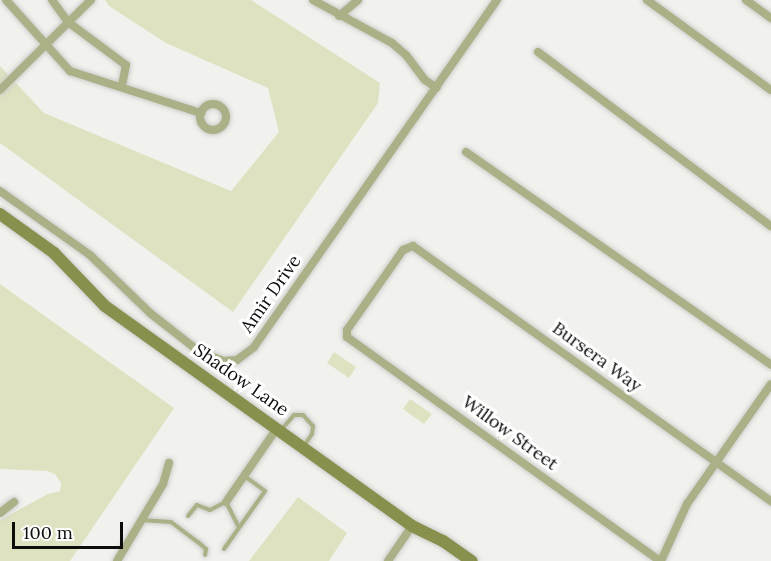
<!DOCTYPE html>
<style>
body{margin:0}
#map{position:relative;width:771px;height:561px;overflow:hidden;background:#f1f2ee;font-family:Lora,serif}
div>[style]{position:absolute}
.green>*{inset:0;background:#dee2c0}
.roads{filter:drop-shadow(0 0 2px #cdcdca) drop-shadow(0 0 2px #cdcdca)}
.lane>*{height:4px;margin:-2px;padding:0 2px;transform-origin:2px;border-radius:2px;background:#abb086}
.street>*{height:8px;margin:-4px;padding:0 4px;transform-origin:4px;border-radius:4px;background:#abb086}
.street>.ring{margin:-4px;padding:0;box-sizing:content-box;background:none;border:8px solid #abb086;border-radius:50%}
.secondary>*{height:12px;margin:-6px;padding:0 6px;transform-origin:6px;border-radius:6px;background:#89904e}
span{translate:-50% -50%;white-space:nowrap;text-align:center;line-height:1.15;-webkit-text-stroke:6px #fff;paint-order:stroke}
.street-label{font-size:18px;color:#0d0d0c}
.scale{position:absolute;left:12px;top:522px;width:111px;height:27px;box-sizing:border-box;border:3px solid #0d0d0c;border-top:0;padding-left:8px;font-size:18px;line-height:21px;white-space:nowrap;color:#0d0d0c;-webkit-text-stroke:4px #fff;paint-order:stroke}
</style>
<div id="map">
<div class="green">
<div style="clip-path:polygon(105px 0,251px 0,380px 83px,378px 103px,233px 312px,0 143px,0 66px,44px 113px,231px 191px,279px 132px,268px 88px,166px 43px,109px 6px)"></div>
<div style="clip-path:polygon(0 284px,174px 408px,70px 561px,0 561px,0 520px,48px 494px,60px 491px,61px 483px,55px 474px,47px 471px,0 469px)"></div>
<div style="clip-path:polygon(334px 352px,356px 367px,349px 378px,327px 363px)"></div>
<div style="clip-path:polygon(410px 399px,432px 414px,424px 424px,403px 409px)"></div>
<div style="clip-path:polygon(298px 497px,347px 533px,329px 561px,249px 561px)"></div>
</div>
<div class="roads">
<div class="lane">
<div style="left:281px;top:430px;width:20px;rotate:-49deg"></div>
<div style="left:294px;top:415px;width:9px"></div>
<div style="left:303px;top:415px;width:15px;rotate:48deg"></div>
<div style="left:313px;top:426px;width:8px;rotate:97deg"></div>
<div style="left:312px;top:434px;width:14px;rotate:124deg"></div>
<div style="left:188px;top:516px;width:14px;rotate:-51deg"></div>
<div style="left:197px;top:505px;width:14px;rotate:21deg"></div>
<div style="left:210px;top:510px;width:18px;rotate:-27deg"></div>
<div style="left:226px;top:502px;width:28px;rotate:63deg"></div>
<div style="left:141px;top:520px;width:30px;rotate:4deg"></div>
<div style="left:171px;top:522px;width:34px;rotate:37deg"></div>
<div style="left:198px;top:542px;width:11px;rotate:41deg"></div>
<div style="left:206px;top:549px;width:6px;rotate:99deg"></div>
<div style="left:224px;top:549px;width:71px;rotate:-54.7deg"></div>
<div style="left:265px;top:491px;width:26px;rotate:-144deg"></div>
</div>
<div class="street">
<div style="left:6px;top:0;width:96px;rotate:48deg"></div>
<div style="left:70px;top:71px;width:138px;rotate:17.8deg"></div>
<div style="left:52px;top:0;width:27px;rotate:54deg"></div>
<div style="left:68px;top:22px;width:72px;rotate:36.6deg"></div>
<div style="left:126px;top:65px;width:21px;rotate:101deg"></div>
<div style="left:313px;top:0;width:90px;rotate:28.6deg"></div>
<div style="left:392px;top:43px;width:18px;rotate:41deg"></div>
<div style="left:406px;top:55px;width:31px;rotate:53deg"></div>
<div style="left:425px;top:80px;width:14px;rotate:34deg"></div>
<div style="left:647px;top:0;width:153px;rotate:36deg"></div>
<div style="left:746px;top:0;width:31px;rotate:36deg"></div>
<div style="left:339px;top:16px;width:25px;rotate:-40deg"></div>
<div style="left:538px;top:52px;width:291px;rotate:36.8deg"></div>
<div style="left:0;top:90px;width:128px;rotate:-44.7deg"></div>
<div class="ring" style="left:200px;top:104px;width:18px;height:18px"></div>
<div style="left:466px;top:152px;width:372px;rotate:34.9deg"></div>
<div style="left:0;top:191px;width:110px;rotate:35.4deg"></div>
<div style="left:90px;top:255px;width:83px;rotate:44deg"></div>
<div style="left:150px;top:313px;width:63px;rotate:38deg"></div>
<div style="left:200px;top:352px;width:25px;rotate:21deg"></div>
<div style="left:223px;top:361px;width:14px;rotate:-4deg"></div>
<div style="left:237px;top:360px;width:21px;rotate:-37deg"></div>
<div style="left:254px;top:347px;width:424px;rotate:-55deg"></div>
<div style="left:226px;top:502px;width:90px;rotate:-55.4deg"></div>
<div style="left:0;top:513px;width:18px;rotate:-38deg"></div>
<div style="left:117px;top:561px;width:90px;rotate:-59.1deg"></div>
<div style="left:163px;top:484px;width:22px;rotate:-74deg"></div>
<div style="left:388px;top:561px;width:42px;rotate:-55.6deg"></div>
<div style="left:660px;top:561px;width:385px;rotate:-144.4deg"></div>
<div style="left:347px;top:337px;width:7px;rotate:-90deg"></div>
<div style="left:347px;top:330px;width:98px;rotate:-55deg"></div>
<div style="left:403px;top:250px;width:11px;rotate:-22deg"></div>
<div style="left:413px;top:246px;width:440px;rotate:35.5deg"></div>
<div style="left:661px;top:561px;width:63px;rotate:-65.5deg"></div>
<div style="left:687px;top:504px;width:146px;rotate:-55deg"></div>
</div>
<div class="secondary">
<div style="left:0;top:214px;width:67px;rotate:35.8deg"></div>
<div style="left:54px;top:253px;width:74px;rotate:46.1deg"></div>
<div style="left:105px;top:306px;width:378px;rotate:35.6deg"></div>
<div style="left:412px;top:526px;width:34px;rotate:26deg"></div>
<div style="left:443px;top:541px;width:35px;rotate:35deg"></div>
</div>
</div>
<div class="street-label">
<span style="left:271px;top:294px;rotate:-55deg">Amir Drive</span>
<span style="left:597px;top:357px;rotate:36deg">Bursera Way</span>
<span style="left:241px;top:380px;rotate:35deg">Shadow Lane</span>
<span style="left:510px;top:433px;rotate:36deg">Willow Street</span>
</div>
<div class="scale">100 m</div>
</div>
